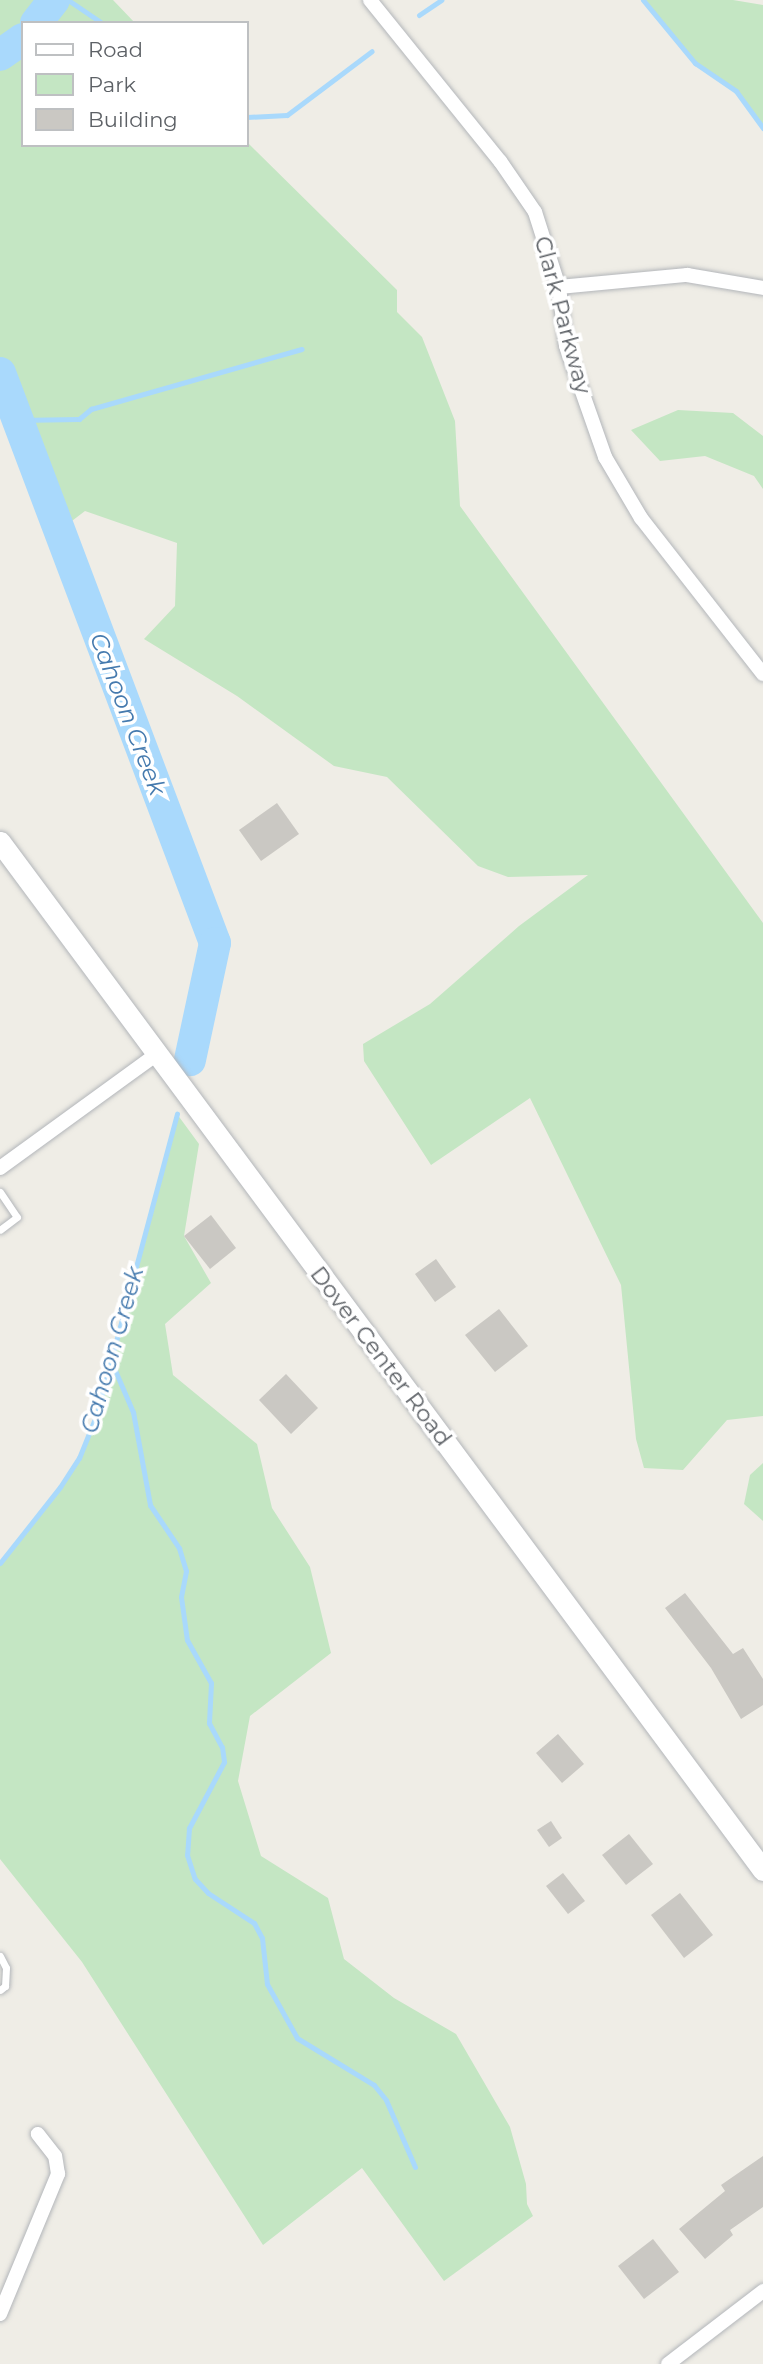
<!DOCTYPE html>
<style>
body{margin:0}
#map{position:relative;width:763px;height:2364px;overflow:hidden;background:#efede6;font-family:Montserrat,sans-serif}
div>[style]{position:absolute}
.green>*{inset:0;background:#c4e6c3}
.stream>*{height:5px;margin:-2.5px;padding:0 2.5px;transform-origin:2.5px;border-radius:2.5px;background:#a9d9fc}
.river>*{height:32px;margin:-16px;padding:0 16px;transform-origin:16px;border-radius:16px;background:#a9d9fc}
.building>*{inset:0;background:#cac8c3}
.roads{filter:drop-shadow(0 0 2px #b3b6ba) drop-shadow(0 0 2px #b3b6ba)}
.lane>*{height:7px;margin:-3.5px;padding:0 3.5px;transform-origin:3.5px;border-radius:3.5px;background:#fff}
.street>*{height:14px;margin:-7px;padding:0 7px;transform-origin:7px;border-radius:7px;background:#fff}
.secondary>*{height:21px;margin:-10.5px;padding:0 10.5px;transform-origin:10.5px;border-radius:10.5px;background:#fff}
span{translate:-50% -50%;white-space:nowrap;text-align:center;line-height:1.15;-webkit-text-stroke:7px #fff;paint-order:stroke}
.street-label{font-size:23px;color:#5d6166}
.water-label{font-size:24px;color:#457aae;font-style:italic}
.legend{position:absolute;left:21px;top:21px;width:228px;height:126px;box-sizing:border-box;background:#fff;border:2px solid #bec0c2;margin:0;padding:9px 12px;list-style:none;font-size:21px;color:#5d6166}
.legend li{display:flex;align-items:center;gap:14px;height:35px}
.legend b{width:35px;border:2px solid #bec0c2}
</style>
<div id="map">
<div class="green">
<div style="clip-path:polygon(0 0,113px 0,135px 23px,23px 23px,23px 145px,247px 145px,247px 142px,397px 290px,397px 312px,422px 337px,455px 421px,460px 506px,763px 923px,763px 1416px,727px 1420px,683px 1470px,644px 1468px,636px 1439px,621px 1285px,530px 1098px,431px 1165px,364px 1061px,363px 1044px,430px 1004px,519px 926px,588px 875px,508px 877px,478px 866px,387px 777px,334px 766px,237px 696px,144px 639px,175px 606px,177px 543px,85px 511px,60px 530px,18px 420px,0 393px)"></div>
<div style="clip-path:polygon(643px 0,733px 0,763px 5px,763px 128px,736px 91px,695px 63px)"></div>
<div style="clip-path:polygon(678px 410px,733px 413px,763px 436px,763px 489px,754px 476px,705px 456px,660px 461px,631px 430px)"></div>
<div style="clip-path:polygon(177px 1114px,199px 1144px,184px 1236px,211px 1283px,165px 1324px,173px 1375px,257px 1444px,272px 1508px,310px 1567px,331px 1653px,250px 1716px,238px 1781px,261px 1856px,328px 1898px,344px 1959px,394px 1998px,456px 2034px,510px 2127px,526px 2184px,527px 2204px,533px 2216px,444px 2281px,362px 2168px,263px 2245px,82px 1962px,0 1859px,0 1563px,60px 1487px,79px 1458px,96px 1416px)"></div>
<div style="clip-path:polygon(763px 1463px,763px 1521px,744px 1504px,750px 1475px)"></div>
</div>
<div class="stream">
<div style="left:68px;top:0;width:41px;rotate:34.1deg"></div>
<div style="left:643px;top:0;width:82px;rotate:50.5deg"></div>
<div style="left:695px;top:63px;width:50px;rotate:34.3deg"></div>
<div style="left:736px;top:91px;width:46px;rotate:53.9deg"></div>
<div style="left:419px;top:15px;width:27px;rotate:-34deg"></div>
<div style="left:247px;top:117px;width:40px;rotate:-2.9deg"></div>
<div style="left:287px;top:115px;width:106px;rotate:-37deg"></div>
<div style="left:18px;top:420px;width:61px;rotate:-0.9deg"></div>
<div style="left:79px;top:419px;width:16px;rotate:-40deg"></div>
<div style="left:91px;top:409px;width:219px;rotate:-15.9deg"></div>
<div style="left:111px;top:1361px;width:56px;rotate:66.7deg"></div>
<div style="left:133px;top:1412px;width:95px;rotate:79.6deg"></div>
<div style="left:150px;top:1505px;width:52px;rotate:56deg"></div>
<div style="left:179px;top:1548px;width:24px;rotate:73deg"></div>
<div style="left:186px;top:1571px;width:26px;rotate:101deg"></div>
<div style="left:181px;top:1597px;width:43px;rotate:82.1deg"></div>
<div style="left:187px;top:1640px;width:49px;rotate:60.8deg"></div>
<div style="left:211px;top:1683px;width:40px;rotate:92.9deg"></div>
<div style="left:209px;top:1723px;width:27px;rotate:62deg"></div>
<div style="left:222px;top:1747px;width:15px;rotate:82deg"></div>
<div style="left:224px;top:1762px;width:75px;rotate:117.9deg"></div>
<div style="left:189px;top:1828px;width:27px;rotate:94deg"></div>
<div style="left:187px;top:1855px;width:25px;rotate:72deg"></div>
<div style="left:195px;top:1879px;width:19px;rotate:47deg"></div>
<div style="left:208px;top:1893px;width:55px;rotate:33.1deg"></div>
<div style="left:254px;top:1923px;width:17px;rotate:62deg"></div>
<div style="left:262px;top:1938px;width:46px;rotate:83.8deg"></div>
<div style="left:267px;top:1984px;width:62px;rotate:60.9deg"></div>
<div style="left:297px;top:2038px;width:90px;rotate:31.4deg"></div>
<div style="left:374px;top:2085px;width:19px;rotate:51deg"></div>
<div style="left:386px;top:2100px;width:73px;rotate:66.6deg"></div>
<div style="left:0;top:1563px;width:97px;rotate:-51.7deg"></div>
<div style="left:60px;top:1487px;width:35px;rotate:-57deg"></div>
<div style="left:79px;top:1458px;width:45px;rotate:-68deg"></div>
<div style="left:96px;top:1416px;width:313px;rotate:-75deg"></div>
</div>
<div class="river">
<div style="left:36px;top:23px;width:29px;rotate:-52deg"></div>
<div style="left:0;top:55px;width:28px;rotate:-35deg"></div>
<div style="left:0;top:373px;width:609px;rotate:69.33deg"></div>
<div style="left:215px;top:943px;width:120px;rotate:102.1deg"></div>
</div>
<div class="building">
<div style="clip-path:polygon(277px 803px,299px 834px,261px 861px,239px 830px)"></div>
<div style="clip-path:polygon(211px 1215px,236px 1248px,210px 1269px,184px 1236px)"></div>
<div style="clip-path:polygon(436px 1259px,456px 1287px,435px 1302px,415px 1274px)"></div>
<div style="clip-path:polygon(499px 1309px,528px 1346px,495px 1372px,465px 1335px)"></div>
<div style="clip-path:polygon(286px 1374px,318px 1408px,291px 1434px,259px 1400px)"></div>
<div style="clip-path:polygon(685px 1593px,733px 1654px,743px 1648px,763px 1679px,763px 1705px,741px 1719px,711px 1668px,665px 1608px)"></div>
<div style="clip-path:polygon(558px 1734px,584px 1764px,562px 1783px,536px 1753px)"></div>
<div style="clip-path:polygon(551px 1821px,562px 1838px,549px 1847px,537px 1830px)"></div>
<div style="clip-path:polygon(629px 1834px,653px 1864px,626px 1885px,602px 1855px)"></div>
<div style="clip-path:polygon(563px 1873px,585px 1901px,568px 1914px,546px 1886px)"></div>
<div style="clip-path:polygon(680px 1893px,713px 1935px,684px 1958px,651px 1915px)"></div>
<div style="clip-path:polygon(763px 2156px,763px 2207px,730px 2230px,733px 2235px,705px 2259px,679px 2229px,725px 2191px,721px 2185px)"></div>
<div style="clip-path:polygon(653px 2239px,679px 2272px,644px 2299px,618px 2266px)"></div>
</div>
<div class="roads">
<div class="lane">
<div style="left:0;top:1192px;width:30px;rotate:56deg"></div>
<div style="left:17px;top:1217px;width:21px;rotate:143deg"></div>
<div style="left:0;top:1956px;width:13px;rotate:63deg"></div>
<div style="left:6px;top:1968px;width:18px;rotate:93deg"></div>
<div style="left:5px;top:1986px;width:6px;rotate:141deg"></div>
</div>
<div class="street">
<div style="left:370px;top:0;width:207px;rotate:51.1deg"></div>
<div style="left:500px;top:161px;width:62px;rotate:55.5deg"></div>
<div style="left:535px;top:212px;width:79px;rotate:72.3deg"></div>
<div style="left:559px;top:287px;width:59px;rotate:83.2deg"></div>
<div style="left:566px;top:346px;width:118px;rotate:70.6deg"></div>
<div style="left:605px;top:457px;width:71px;rotate:59.5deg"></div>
<div style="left:641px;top:518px;width:198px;rotate:52deg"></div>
<div style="left:559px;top:287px;width:129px;rotate:-5.4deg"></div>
<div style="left:687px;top:275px;width:77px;rotate:9.7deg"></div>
<div style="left:0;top:1168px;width:194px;rotate:-36deg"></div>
<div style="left:0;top:2314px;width:152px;rotate:-67.5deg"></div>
<div style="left:58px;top:2174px;width:18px;rotate:-99deg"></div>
<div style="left:55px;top:2156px;width:28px;rotate:-128deg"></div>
<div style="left:668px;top:2364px;width:120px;rotate:-37.5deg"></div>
</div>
<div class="secondary">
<div style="left:0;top:842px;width:1280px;rotate:53.42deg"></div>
</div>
</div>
<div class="street-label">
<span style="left:563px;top:315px;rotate:75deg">Clark Parkway</span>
<span style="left:381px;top:1356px;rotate:53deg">Dover Center Road</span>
</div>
<div class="water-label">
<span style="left:128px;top:714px;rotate:69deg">Cahoon Creek</span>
<span style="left:112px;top:1350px;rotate:-74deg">Cahoon Creek</span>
</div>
<ul class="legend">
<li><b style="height:9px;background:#fff"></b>Road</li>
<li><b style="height:19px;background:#c4e6c3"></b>Park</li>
<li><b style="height:19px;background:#cac8c3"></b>Building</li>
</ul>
</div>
